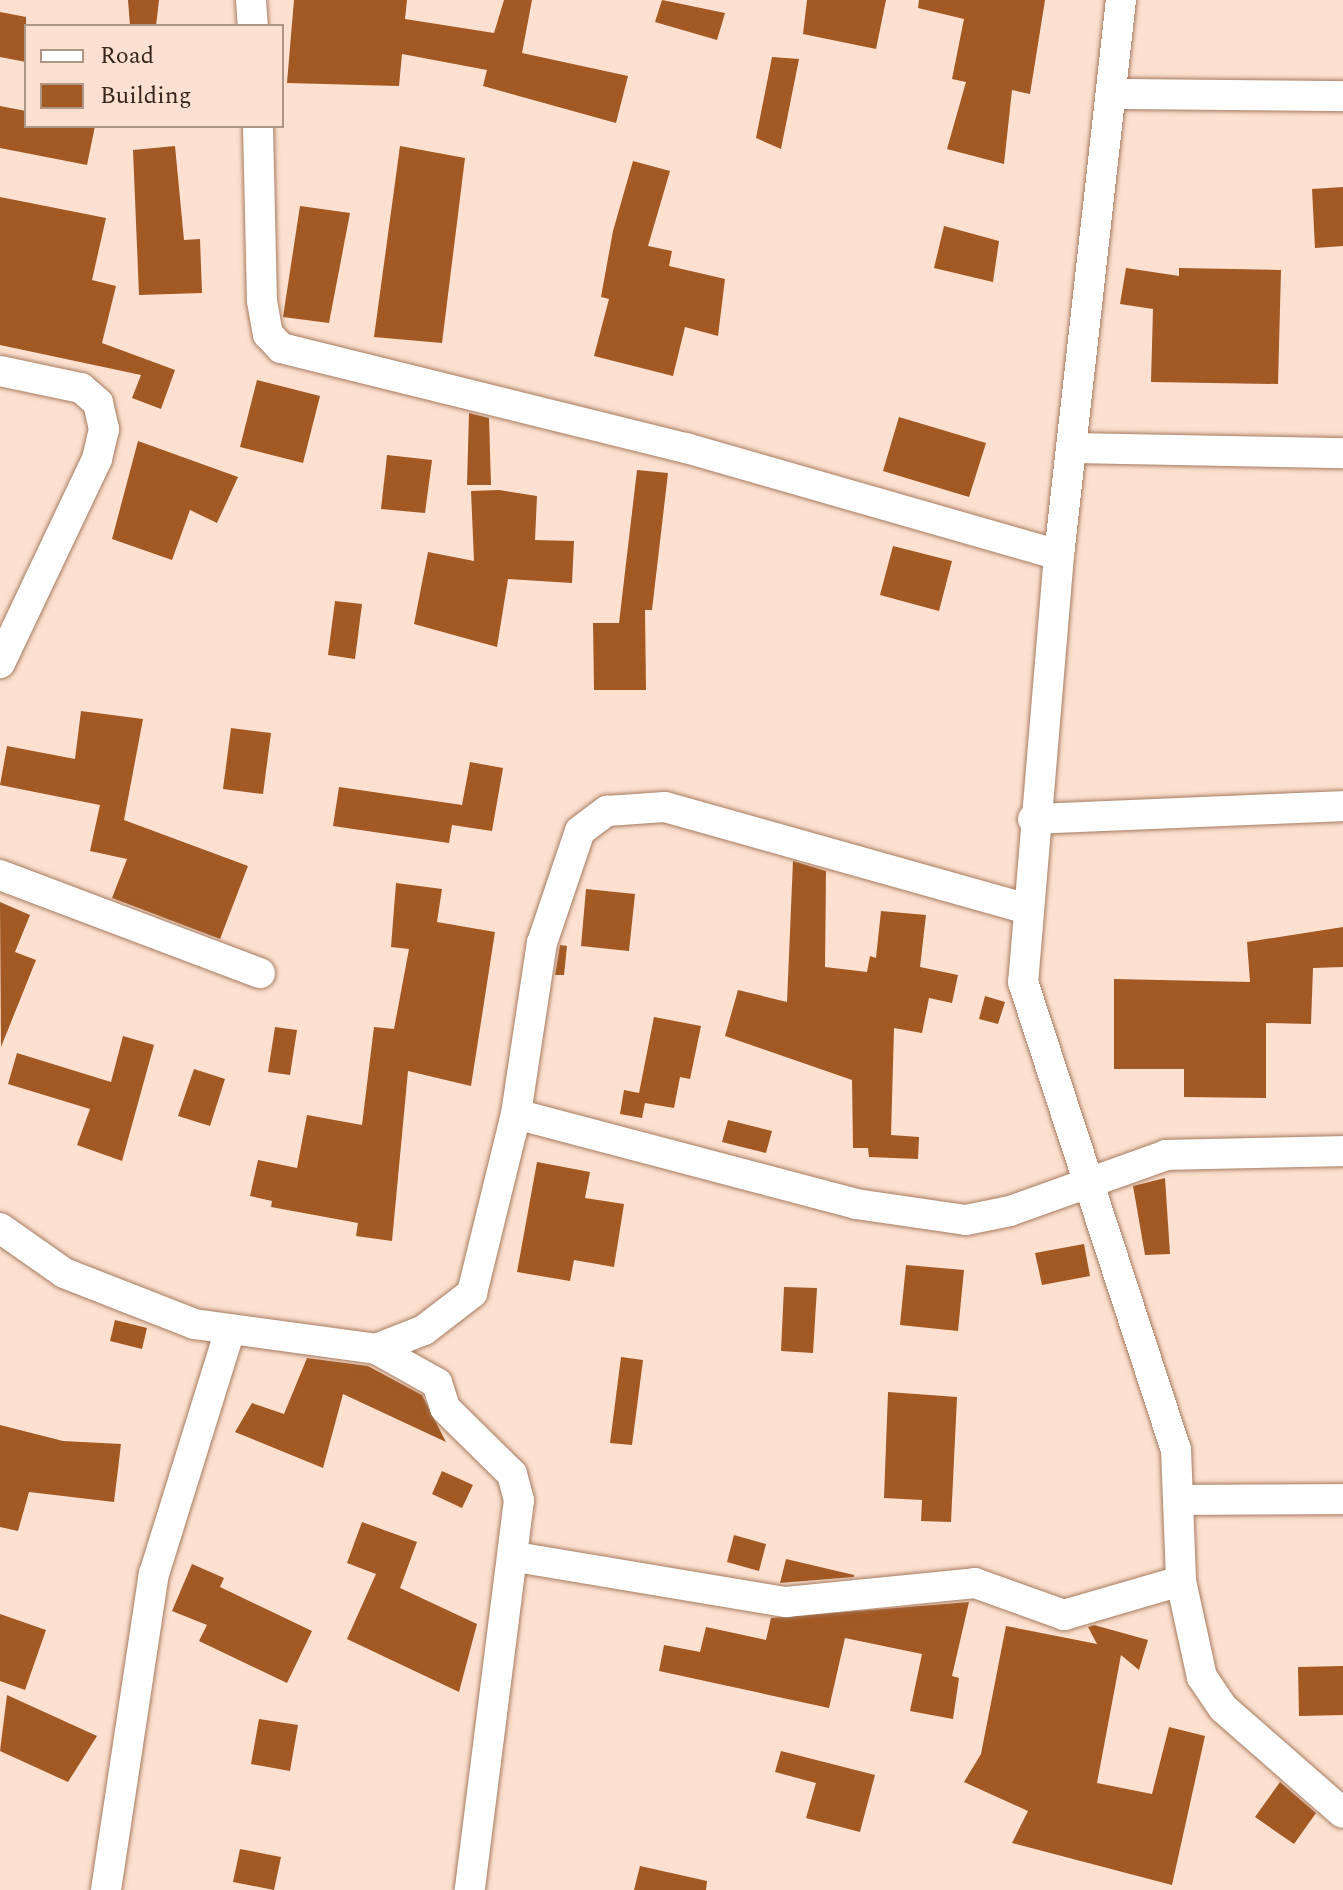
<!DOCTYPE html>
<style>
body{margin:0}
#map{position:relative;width:1343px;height:1890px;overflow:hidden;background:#fde0cf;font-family:Spectral,serif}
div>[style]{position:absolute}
.building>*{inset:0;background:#a25923}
.roads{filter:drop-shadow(0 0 2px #a57b60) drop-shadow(0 0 2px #a57b60)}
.street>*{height:30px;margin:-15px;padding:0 15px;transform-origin:15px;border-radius:15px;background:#fff}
span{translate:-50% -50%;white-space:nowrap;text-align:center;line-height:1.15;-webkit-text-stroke:8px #fde0cf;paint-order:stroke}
.legend{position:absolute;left:24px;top:24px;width:260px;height:104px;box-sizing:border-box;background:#fde0cf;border:2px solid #ae9687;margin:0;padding:10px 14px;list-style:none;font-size:24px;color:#37261b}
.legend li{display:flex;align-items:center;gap:16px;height:40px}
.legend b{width:40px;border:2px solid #ae9687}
</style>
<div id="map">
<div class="building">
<div style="clip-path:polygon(128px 0,159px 0,156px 26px,130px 26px)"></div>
<div style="clip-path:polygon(294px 0,407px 0,405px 19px,494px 33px,504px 0,532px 0,522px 53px,628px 76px,616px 123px,483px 86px,487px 70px,402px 54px,399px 86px,287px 83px)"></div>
<div style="clip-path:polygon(662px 0,725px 13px,717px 40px,655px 22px)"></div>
<div style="clip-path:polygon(807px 0,886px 0,876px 49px,803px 34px)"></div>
<div style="clip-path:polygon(919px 0,1045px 0,1030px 94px,1012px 90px,1004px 164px,947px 149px,966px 82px,952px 79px,964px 19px,918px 8px)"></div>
<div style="clip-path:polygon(0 12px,26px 17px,26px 62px,0 57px)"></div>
<div style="clip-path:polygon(772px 57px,799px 59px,781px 149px,756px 138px)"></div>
<div style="clip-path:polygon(0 106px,26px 111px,26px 126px,95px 126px,87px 165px,0 148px)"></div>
<div style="clip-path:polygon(175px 146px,184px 240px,200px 239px,202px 293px,139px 295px,133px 150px)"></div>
<div style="clip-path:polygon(400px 146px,465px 158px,442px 343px,374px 337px)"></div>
<div style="clip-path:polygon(633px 161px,670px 171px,648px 246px,672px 251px,669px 266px,725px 279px,718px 336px,685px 327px,673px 376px,594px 356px,609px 299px,601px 297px,613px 231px)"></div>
<div style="clip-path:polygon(1343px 187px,1343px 246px,1315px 248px,1312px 189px)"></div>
<div style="clip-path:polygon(0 197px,106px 218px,92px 280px,116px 286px,102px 343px,175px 370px,161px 409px,132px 398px,141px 375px,0 345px)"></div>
<div style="clip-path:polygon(300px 206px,350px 213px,329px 323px,283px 317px)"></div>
<div style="clip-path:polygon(944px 226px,999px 241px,993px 282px,934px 268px)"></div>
<div style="clip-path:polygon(1126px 268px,1179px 276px,1179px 268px,1281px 270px,1278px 384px,1151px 382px,1153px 309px,1120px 304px)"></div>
<div style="clip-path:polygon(257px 380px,320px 396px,303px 463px,240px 447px)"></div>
<div style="clip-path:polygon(469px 413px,489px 418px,491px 485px,467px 485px)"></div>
<div style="clip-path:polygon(899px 417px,986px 443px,969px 497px,883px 471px)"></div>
<div style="clip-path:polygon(138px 441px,238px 477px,217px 523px,190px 510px,172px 560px,112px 539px)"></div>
<div style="clip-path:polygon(387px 455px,432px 460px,425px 513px,381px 509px)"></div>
<div style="clip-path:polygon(637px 470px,668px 473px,652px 610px,645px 610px,646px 690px,594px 690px,593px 623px,619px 623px)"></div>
<div style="clip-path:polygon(499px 490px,537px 496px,535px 540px,574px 541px,572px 583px,508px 579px,497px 647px,414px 624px,428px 552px,474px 561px,471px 491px)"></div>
<div style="clip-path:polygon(893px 546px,952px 561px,939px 611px,880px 595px)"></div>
<div style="clip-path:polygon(335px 601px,362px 604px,355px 659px,328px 655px)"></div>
<div style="clip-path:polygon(81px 711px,143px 719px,124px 820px,248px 866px,220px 939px,112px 898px,127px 859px,90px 851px,100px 805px,0 785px,7px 746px,75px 759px)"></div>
<div style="clip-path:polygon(231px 728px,271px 733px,263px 794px,223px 789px)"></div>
<div style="clip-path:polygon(470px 762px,503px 768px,492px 831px,452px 825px,449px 843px,333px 826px,339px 787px,462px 805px)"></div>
<div style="clip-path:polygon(793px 861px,826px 871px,825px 967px,867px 972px,870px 956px,876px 958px,881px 911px,926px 915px,920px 967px,958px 975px,952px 1003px,929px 998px,922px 1033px,894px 1028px,891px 1135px,919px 1137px,918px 1159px,869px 1157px,868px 1148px,853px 1148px,852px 1080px,725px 1036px,738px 990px,787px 1002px)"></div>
<div style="clip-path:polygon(396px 883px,442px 889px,437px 922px,495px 932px,471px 1086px,408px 1071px,392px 1241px,356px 1236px,358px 1223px,271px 1207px,272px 1201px,250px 1196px,258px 1160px,297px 1168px,307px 1115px,362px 1125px,374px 1027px,394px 1029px,409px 949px,391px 947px)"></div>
<div style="clip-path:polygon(586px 889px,635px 894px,629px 951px,581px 946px)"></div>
<div style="clip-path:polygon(0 902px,30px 915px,15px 952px,36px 960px,1px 1047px)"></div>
<div style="clip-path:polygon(1343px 927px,1343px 967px,1313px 968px,1311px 1024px,1266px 1023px,1266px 1098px,1184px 1097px,1184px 1069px,1114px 1069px,1114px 979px,1250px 982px,1247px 942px)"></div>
<div style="clip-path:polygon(560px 945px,567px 946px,564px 975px,555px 975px)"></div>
<div style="clip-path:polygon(985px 996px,1005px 1002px,998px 1024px,979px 1019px)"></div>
<div style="clip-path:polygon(654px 1017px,701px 1026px,690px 1079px,680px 1077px,674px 1108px,645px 1103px,642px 1118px,620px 1114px,624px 1090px,639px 1093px)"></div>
<div style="clip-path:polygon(275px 1027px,297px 1030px,290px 1075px,268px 1072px)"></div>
<div style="clip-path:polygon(123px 1036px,154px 1045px,122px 1161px,77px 1145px,90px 1109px,8px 1084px,17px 1053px,111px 1082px)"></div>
<div style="clip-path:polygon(194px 1069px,225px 1079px,210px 1126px,178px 1116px)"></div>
<div style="clip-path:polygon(728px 1120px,772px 1131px,766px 1153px,722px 1142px)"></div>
<div style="clip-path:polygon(537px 1162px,590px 1172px,585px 1198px,624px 1204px,614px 1267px,574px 1260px,570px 1281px,517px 1272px)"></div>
<div style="clip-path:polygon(1165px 1178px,1170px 1254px,1145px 1255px,1133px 1186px)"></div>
<div style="clip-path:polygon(1084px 1244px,1090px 1276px,1042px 1285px,1035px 1253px)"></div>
<div style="clip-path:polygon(906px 1265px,964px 1270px,958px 1331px,900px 1325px)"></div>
<div style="clip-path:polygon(784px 1287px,817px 1288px,813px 1353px,781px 1351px)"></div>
<div style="clip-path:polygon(115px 1320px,147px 1328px,142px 1349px,110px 1341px)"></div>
<div style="clip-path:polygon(621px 1357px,643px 1360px,632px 1445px,610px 1443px)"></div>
<div style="clip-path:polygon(307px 1358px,368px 1366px,422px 1395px,446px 1442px,343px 1394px,323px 1468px,235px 1432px,252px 1403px,284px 1414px)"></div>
<div style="clip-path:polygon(888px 1392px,957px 1397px,951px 1522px,921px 1521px,922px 1500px,884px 1498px)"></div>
<div style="clip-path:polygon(0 1425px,63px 1441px,121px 1444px,114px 1502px,29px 1492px,18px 1531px,0 1527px)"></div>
<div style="clip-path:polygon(442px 1471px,473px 1485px,462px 1508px,432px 1494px)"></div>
<div style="clip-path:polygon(362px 1522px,417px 1542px,400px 1588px,477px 1624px,459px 1692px,347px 1639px,376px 1574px,347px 1563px)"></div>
<div style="clip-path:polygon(734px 1535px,766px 1544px,759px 1571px,727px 1562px)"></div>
<div style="clip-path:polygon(786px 1559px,854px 1575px,854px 1577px,780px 1583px)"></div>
<div style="clip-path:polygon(192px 1564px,224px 1578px,220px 1587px,312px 1631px,287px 1683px,199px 1641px,207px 1625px,172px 1611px)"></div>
<div style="clip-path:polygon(969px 1602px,952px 1676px,959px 1678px,953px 1719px,910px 1711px,922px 1654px,845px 1638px,829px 1708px,659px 1671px,664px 1645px,700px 1652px,706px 1627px,766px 1640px,771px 1618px)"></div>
<div style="clip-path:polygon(0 1614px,46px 1630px,25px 1690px,0 1681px)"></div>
<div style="clip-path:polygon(1094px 1625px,1148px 1640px,1139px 1670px,1121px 1655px,1097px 1783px,1152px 1794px,1169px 1727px,1205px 1736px,1172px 1885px,1012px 1843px,1028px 1811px,964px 1782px,981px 1754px,1006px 1626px,1097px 1644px,1088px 1627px)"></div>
<div style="clip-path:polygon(1343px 1666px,1343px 1715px,1299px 1716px,1298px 1667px)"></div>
<div style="clip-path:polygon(7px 1695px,97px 1736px,68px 1782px,0 1751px)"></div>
<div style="clip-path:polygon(259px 1719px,298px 1725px,290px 1771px,251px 1764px)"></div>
<div style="clip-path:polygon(781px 1751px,875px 1775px,860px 1832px,806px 1818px,816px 1783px,775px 1772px)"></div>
<div style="clip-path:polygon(1280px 1782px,1316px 1813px,1294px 1844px,1255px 1817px)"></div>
<div style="clip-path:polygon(240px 1849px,281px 1857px,274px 1890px,233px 1882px)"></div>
<div style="clip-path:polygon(640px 1866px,707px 1881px,706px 1890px,634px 1890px)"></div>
</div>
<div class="roads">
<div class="street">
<div style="left:251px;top:0;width:26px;rotate:86deg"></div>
<div style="left:1121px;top:0;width:558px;rotate:96.37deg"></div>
<div style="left:1059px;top:555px;width:429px;rotate:94.8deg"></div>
<div style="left:1023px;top:982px;width:491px;rotate:71.9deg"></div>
<div style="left:1176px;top:1449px;width:132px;rotate:87.8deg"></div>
<div style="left:1181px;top:1581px;width:98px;rotate:77.7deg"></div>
<div style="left:1202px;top:1677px;width:37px;rotate:56deg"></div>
<div style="left:1223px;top:1708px;width:159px;rotate:41.2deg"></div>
<div style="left:1114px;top:94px;width:229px;rotate:0.5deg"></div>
<div style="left:258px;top:126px;width:175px;rotate:88.7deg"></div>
<div style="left:262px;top:301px;width:34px;rotate:80deg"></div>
<div style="left:268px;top:334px;width:19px;rotate:47deg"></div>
<div style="left:281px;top:348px;width:417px;rotate:13.9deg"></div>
<div style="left:686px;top:448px;width:388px;rotate:16deg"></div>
<div style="left:0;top:371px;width:83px;rotate:11.9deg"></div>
<div style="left:81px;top:388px;width:23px;rotate:41deg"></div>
<div style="left:98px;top:403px;width:27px;rotate:77deg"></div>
<div style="left:104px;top:429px;width:31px;rotate:103deg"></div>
<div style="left:97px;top:459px;width:226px;rotate:115.4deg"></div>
<div style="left:1074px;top:448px;width:269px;rotate:1.1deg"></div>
<div style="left:1033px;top:819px;width:310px;rotate:-2.4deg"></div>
<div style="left:0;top:875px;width:278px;rotate:20.7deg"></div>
<div style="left:516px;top:1114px;width:352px;rotate:14.8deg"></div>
<div style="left:856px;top:1204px;width:111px;rotate:8.3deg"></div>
<div style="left:966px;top:1220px;width:45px;rotate:-11.6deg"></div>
<div style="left:1010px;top:1211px;width:166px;rotate:-19.7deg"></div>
<div style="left:1166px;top:1155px;width:177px;rotate:-1.3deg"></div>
<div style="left:0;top:1228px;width:78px;rotate:35.1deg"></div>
<div style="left:64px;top:1273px;width:140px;rotate:21.4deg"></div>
<div style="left:194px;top:1324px;width:184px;rotate:7.8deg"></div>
<div style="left:376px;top:1349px;width:52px;rotate:-21.6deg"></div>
<div style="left:424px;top:1330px;width:61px;rotate:-37.6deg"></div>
<div style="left:472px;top:1293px;width:184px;rotate:-76.2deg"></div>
<div style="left:516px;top:1114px;width:173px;rotate:-81.4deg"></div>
<div style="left:542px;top:943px;width:118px;rotate:-71.3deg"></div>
<div style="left:580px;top:831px;width:34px;rotate:-37deg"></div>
<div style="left:607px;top:811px;width:58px;rotate:-3.9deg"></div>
<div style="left:665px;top:807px;width:374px;rotate:15.7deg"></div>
<div style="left:376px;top:1349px;width:70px;rotate:29.1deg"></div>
<div style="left:437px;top:1383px;width:26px;rotate:72deg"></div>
<div style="left:445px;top:1408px;width:94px;rotate:44.6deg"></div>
<div style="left:512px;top:1474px;width:27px;rotate:75deg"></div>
<div style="left:519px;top:1500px;width:393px;rotate:97.2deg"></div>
<div style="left:1178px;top:1500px;width:165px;rotate:-0.3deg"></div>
<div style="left:516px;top:1557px;width:274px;rotate:9.5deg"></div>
<div style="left:786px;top:1602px;width:190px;rotate:-5.7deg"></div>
<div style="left:975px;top:1583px;width:95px;rotate:19.8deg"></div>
<div style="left:1064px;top:1615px;width:122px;rotate:-16.2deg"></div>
<div style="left:106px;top:1890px;width:320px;rotate:-81.4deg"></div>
<div style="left:154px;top:1574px;width:256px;rotate:-72.7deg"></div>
</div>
</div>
<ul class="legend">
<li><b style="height:10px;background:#fff"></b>Road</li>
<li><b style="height:22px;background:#a25923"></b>Building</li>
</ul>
</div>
